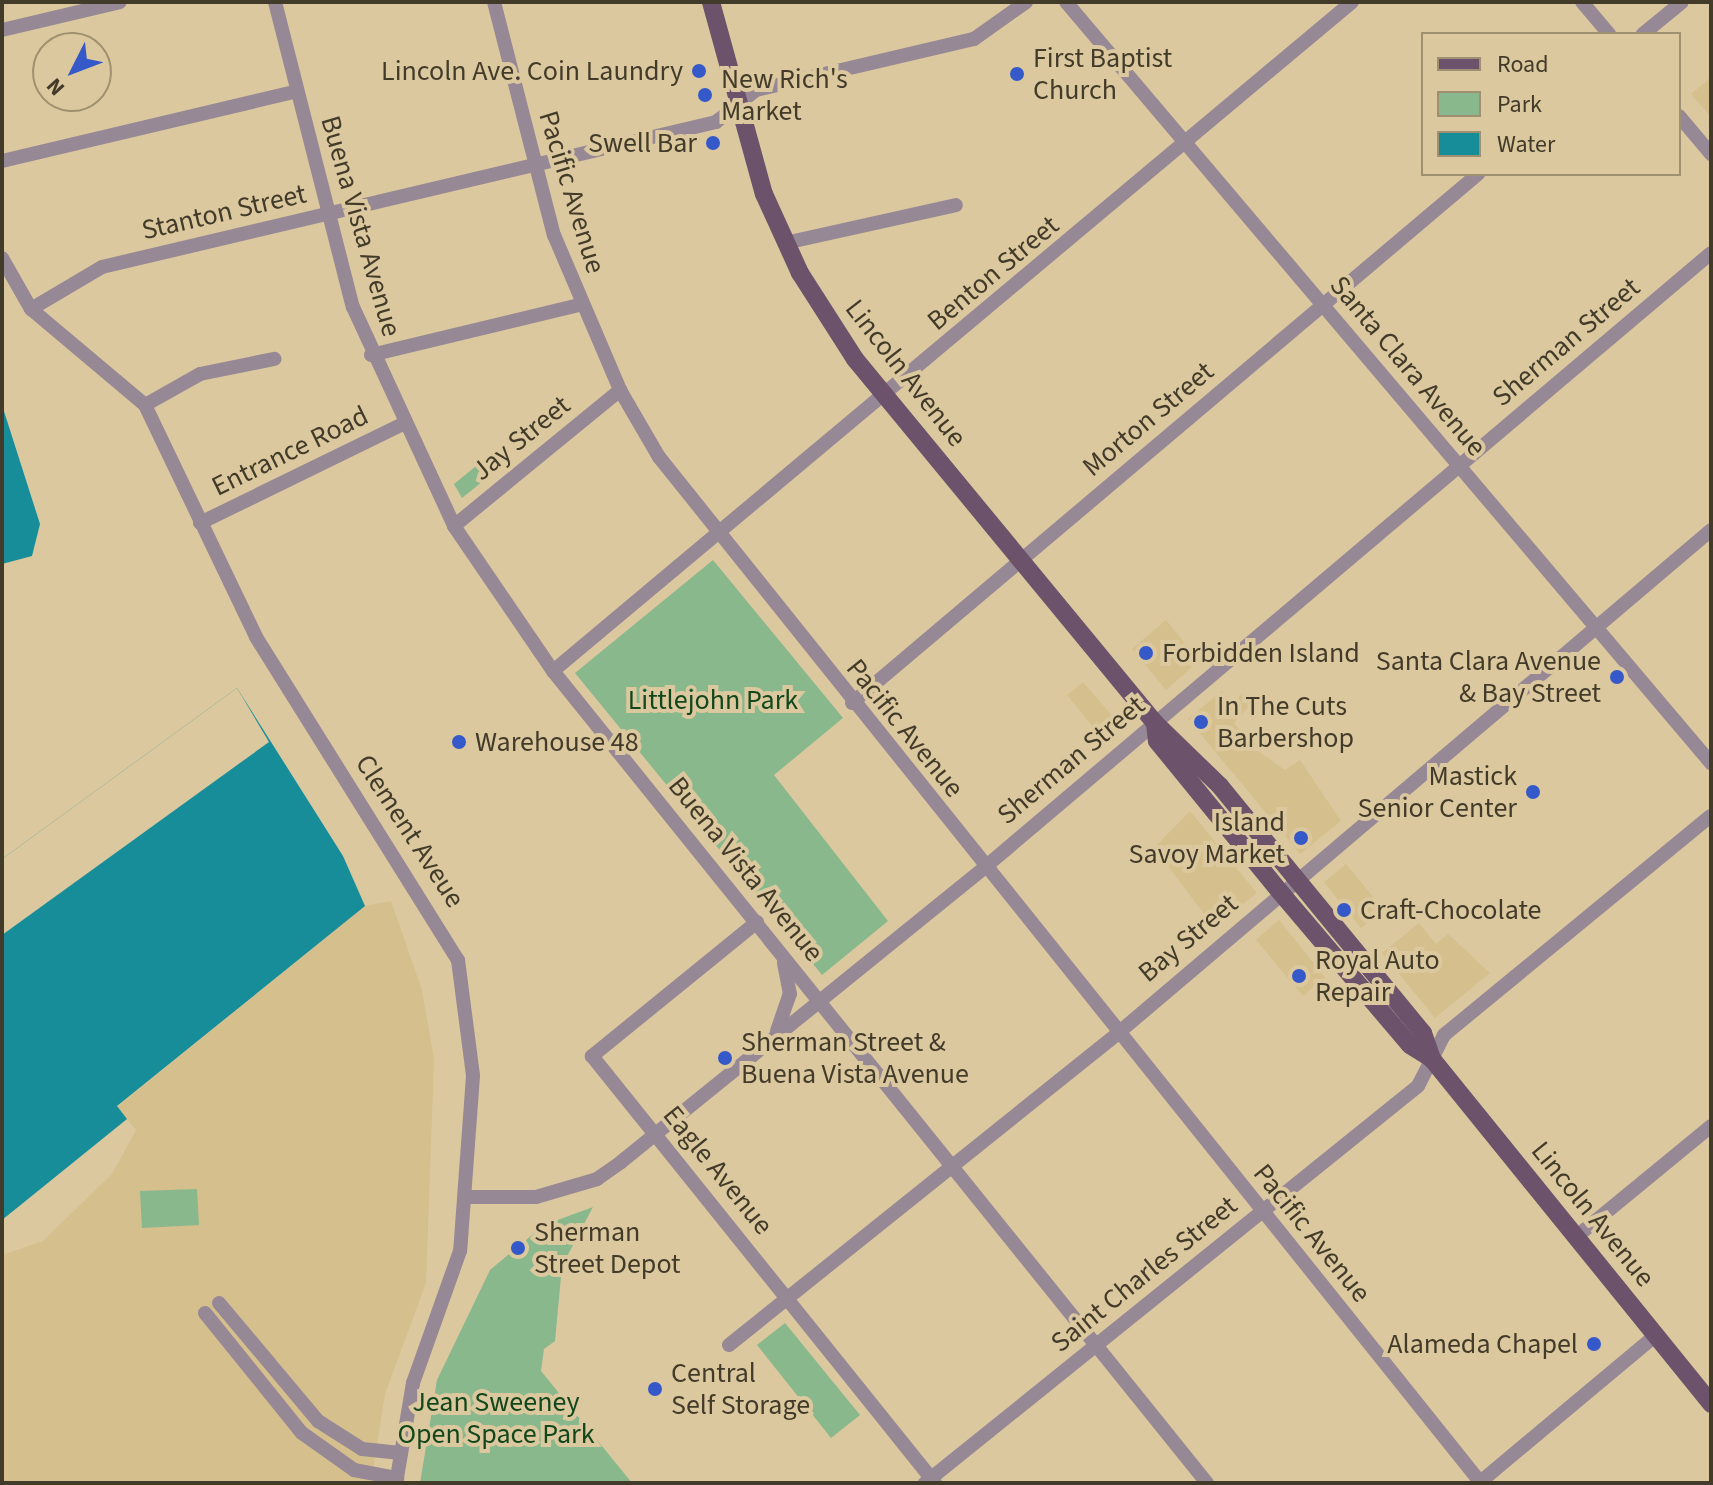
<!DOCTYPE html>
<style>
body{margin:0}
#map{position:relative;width:1713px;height:1485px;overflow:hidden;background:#dbc89e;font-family:"Source Sans 3",sans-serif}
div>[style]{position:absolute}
.built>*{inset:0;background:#d5bf8d}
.green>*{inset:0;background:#89b88d}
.water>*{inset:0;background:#188d9a}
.pier>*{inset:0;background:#dbc89e}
.minor>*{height:14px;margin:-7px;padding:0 7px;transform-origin:7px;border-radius:7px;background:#978896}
.major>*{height:18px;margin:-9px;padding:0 9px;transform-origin:9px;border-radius:9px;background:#6c526b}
.dots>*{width:22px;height:22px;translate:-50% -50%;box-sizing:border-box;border:4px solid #dbc89e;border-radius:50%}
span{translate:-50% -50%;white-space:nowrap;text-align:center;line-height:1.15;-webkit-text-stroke:8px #dbc89e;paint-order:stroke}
.poi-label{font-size:28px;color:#433b2a}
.left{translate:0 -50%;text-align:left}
.right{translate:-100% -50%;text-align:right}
.street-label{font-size:28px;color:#433b2a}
.park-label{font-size:28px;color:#12471c}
.frame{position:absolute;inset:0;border:4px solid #433b2a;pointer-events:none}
.legend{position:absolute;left:1421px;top:32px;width:260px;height:144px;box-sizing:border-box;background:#dbc89e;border:2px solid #9e9070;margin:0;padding:10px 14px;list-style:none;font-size:24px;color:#433b2a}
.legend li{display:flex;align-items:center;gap:16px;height:40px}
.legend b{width:40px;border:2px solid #9e9070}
.north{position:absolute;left:32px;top:32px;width:80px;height:80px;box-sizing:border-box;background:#dbc89e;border:2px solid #9e9070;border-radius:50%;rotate:228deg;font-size:22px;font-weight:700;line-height:32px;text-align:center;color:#433b2a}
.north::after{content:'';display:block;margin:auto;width:28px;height:36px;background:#3659ca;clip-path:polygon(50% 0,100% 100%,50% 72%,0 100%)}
</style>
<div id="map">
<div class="built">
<div style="clip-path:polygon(1711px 77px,1711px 117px,1691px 94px)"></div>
<div style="clip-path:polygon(1166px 620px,1185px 643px,1179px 651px,1192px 667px,1166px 690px,1132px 649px)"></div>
<div style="clip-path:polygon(1083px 682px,1122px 727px,1105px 742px,1067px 695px)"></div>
<div style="clip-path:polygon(1222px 691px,1232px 703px,1242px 694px,1251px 704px,1234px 723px,1258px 751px,1285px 770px,1300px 760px,1341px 821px,1300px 854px,1188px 719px)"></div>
<div style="clip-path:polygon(1190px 811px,1257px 893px,1214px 927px,1154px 848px)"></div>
<div style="clip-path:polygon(1346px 864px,1384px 910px,1361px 928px,1324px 882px)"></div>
<div style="clip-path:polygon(391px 901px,422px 990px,434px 1059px,426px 1283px,385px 1394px,371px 1483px,2px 1483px,2px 1255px,43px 1241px,112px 1174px,136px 1130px,117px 1107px,365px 906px)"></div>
<div style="clip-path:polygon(1279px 920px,1325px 977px,1303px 996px,1256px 940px)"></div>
<div style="clip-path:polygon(1419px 923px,1436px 944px,1448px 934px,1490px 973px,1435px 1018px,1382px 953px)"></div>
</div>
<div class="green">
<div style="clip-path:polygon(476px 466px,487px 478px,462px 498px,454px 484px)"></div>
<div style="clip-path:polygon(713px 560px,843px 718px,774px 775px,888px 921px,822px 975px,575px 673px)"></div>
<div style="clip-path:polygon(197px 1189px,199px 1225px,142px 1228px,140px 1191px)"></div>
<div style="clip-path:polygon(593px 1207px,562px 1266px,555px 1341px,544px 1349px,541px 1371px,632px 1483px,420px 1483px,437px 1380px,490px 1270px,544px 1225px)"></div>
<div style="clip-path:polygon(785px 1323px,860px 1415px,831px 1438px,757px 1345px)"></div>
</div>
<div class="water">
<div style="clip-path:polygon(2px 405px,40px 524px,32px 556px,2px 564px)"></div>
<div style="clip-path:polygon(237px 688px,343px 856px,365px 906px,117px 1106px,127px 1119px,2px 1220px,2px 859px)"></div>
</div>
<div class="pier">
<div style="clip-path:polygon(237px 688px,269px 742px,2px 935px,2px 859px)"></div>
</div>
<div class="minor">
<div style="left:275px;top:2px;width:315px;rotate:75.7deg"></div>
<div style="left:353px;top:307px;width:241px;rotate:65.2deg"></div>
<div style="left:454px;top:526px;width:176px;rotate:55.7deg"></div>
<div style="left:553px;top:671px;width:1043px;rotate:51.15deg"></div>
<div style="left:494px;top:2px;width:241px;rotate:75.6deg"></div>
<div style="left:554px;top:235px;width:168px;rotate:66.9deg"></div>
<div style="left:620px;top:390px;width:78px;rotate:59.8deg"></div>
<div style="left:659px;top:457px;width:1315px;rotate:51.3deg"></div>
<div style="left:1066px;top:2px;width:998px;rotate:49.72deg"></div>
<div style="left:1582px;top:2px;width:42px;rotate:49.8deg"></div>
<div style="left:2px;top:30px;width:121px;rotate:-13.3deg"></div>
<div style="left:1643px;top:34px;width:50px;rotate:-39.4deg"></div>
<div style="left:1679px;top:116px;width:50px;rotate:49.9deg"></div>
<div style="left:2px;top:161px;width:303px;rotate:-13.3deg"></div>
<div style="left:785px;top:243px;width:175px;rotate:-12.5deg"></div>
<div style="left:2px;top:258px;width:59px;rotate:60.4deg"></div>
<div style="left:31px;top:309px;width:149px;rotate:40.1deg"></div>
<div style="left:145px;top:405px;width:257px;rotate:64.4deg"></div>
<div style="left:256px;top:637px;width:381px;rotate:58deg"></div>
<div style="left:458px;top:960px;width:117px;rotate:82.6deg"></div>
<div style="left:473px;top:1076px;width:175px;rotate:94.2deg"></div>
<div style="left:460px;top:1251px;width:140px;rotate:109.6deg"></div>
<div style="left:413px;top:1383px;width:101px;rotate:99.6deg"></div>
<div style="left:31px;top:309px;width:82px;rotate:-30.6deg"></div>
<div style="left:102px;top:267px;width:631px;rotate:-13.29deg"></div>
<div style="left:716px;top:122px;width:51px;rotate:-38.7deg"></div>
<div style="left:756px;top:90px;width:224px;rotate:-13.2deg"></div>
<div style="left:974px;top:39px;width:64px;rotate:-35.4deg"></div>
<div style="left:371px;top:355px;width:215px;rotate:-13.5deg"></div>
<div style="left:145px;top:405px;width:63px;rotate:-29.4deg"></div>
<div style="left:200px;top:374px;width:76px;rotate:-11.5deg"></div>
<div style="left:200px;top:523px;width:224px;rotate:-26deg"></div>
<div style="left:454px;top:526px;width:215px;rotate:-39.3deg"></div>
<div style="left:553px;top:671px;width:1042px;rotate:-39.94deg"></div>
<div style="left:852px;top:703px;width:820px;rotate:-40.2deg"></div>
<div style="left:757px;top:922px;width:213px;rotate:140.9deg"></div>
<div style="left:592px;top:1056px;width:548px;rotate:51.23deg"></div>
<div style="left:777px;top:1031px;width:39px;rotate:-71deg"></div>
<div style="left:790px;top:994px;width:32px;rotate:-101deg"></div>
<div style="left:465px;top:1197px;width:71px"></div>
<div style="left:536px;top:1197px;width:64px;rotate:-16.4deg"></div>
<div style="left:597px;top:1179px;width:29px;rotate:-35deg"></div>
<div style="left:621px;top:1162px;width:467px;rotate:-39deg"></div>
<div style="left:984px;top:868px;width:952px;rotate:-40.23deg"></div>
<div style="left:1576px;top:1237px;width:175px;rotate:-39.4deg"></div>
<div style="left:219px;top:1303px;width:154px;rotate:50deg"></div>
<div style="left:318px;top:1421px;width:52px;rotate:32.5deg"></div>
<div style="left:362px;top:1449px;width:39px;rotate:6deg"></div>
<div style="left:205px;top:1313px;width:154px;rotate:51.1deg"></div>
<div style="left:302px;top:1433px;width:64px;rotate:35.4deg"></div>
<div style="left:354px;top:1470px;width:44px;rotate:10.5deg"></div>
<div style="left:729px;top:1345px;width:497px;rotate:-38.7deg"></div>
<div style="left:1117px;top:1034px;width:779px;rotate:-40.31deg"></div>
<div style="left:925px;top:1483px;width:633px;rotate:-38.84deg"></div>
<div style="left:1418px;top:1086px;width:57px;rotate:-63deg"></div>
<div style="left:1444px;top:1035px;width:345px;rotate:-39.4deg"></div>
<div style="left:1479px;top:1483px;width:231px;rotate:-39.9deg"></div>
</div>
<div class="major">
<div style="left:711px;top:2px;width:199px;rotate:74.6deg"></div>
<div style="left:764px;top:194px;width:87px;rotate:65.5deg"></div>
<div style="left:800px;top:273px;width:102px;rotate:57.4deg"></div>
<div style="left:855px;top:359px;width:472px;rotate:50.5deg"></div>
<div style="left:1155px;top:723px;width:91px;rotate:44.1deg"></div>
<div style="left:1220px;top:786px;width:320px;rotate:50.6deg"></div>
<div style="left:1423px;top:1033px;width:28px;rotate:71deg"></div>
<div style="left:1155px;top:723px;width:18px;rotate:84deg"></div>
<div style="left:1157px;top:741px;width:196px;rotate:50.8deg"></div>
<div style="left:1281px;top:893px;width:199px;rotate:49.7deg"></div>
<div style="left:1410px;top:1045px;width:26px;rotate:32deg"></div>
<div style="left:1432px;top:1059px;width:444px;rotate:51deg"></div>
</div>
<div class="dots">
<div style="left:699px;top:71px;background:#3659ca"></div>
<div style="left:1017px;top:74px;background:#3659ca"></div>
<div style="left:705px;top:95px;background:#3659ca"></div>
<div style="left:713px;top:143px;background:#3659ca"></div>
<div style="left:1146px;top:653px;background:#3659ca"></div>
<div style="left:1617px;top:677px;background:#3659ca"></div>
<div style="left:1201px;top:722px;background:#3659ca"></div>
<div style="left:459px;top:742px;background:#3659ca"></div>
<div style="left:1533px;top:792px;background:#3659ca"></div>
<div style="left:1301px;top:838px;background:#3659ca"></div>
<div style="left:1344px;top:910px;background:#3659ca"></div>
<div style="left:1299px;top:976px;background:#3659ca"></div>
<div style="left:725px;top:1058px;background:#3659ca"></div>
<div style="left:518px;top:1248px;background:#3659ca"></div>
<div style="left:1594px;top:1344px;background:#3659ca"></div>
<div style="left:655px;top:1389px;background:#3659ca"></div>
</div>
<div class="poi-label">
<span class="left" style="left:1033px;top:74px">First Baptist<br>Church</span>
<span class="right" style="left:683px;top:71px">Lincoln Ave. Coin Laundry</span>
<span class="left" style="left:721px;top:95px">New Rich's<br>Market</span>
<span class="right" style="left:697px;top:143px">Swell Bar</span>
<span class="left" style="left:1162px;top:653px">Forbidden Island</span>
<span class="right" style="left:1601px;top:677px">Santa Clara Avenue<br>&amp; Bay Street</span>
<span class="left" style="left:1217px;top:722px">In The Cuts<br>Barbershop</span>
<span class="left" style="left:475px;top:742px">Warehouse 48</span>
<span class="right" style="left:1517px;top:792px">Mastick<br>Senior Center</span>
<span class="right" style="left:1285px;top:838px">Island<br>Savoy Market</span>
<span class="left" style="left:1360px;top:910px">Craft-Chocolate</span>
<span class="left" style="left:1315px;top:976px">Royal Auto<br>Repair</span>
<span class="left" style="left:741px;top:1058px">Sherman Street &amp;<br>Buena Vista Avenue</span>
<span class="left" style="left:534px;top:1248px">Sherman<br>Street Depot</span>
<span class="right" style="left:1578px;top:1344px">Alameda Chapel</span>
<span class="left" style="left:671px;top:1389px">Central<br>Self Storage</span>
</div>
<div class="street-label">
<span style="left:572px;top:192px;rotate:73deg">Pacific Avenue</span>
<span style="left:224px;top:212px;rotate:-13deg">Stanton Street</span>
<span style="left:361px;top:226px;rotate:74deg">Buena Vista Avenue</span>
<span style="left:993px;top:273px;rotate:-40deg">Benton Street</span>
<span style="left:1566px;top:342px;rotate:-40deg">Sherman Street</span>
<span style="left:1408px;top:366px;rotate:50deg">Santa Clara Avenue</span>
<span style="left:906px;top:373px;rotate:52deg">Lincoln Avenue</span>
<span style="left:1148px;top:419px;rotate:-40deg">Morton Street</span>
<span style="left:521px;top:438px;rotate:-39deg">Jay Street</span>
<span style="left:290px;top:451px;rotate:-26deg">Entrance Road</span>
<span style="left:905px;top:728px;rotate:51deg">Pacific Avenue</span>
<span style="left:1071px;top:760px;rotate:-40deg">Sherman Street</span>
<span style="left:410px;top:831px;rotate:57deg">Clement Aveue</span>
<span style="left:746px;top:869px;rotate:51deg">Buena Vista Avenue</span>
<span style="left:1188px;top:938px;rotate:-40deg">Bay Street</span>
<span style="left:718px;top:1170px;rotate:51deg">Eagle Avenue</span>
<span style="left:1593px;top:1214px;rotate:51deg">Lincoln Avenue</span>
<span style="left:1312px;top:1233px;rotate:51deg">Pacific Avenue</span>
<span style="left:1144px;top:1274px;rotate:-39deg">Saint Charles Street</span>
</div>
<div class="park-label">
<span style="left:713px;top:700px">Littlejohn Park</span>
<span style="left:496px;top:1418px">Jean Sweeney<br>Open Space Park</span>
</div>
<div class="frame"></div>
<ul class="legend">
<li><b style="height:10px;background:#6c526b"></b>Road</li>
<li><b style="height:22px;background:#89b88d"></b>Park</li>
<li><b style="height:22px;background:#188d9a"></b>Water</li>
</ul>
<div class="north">N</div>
</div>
